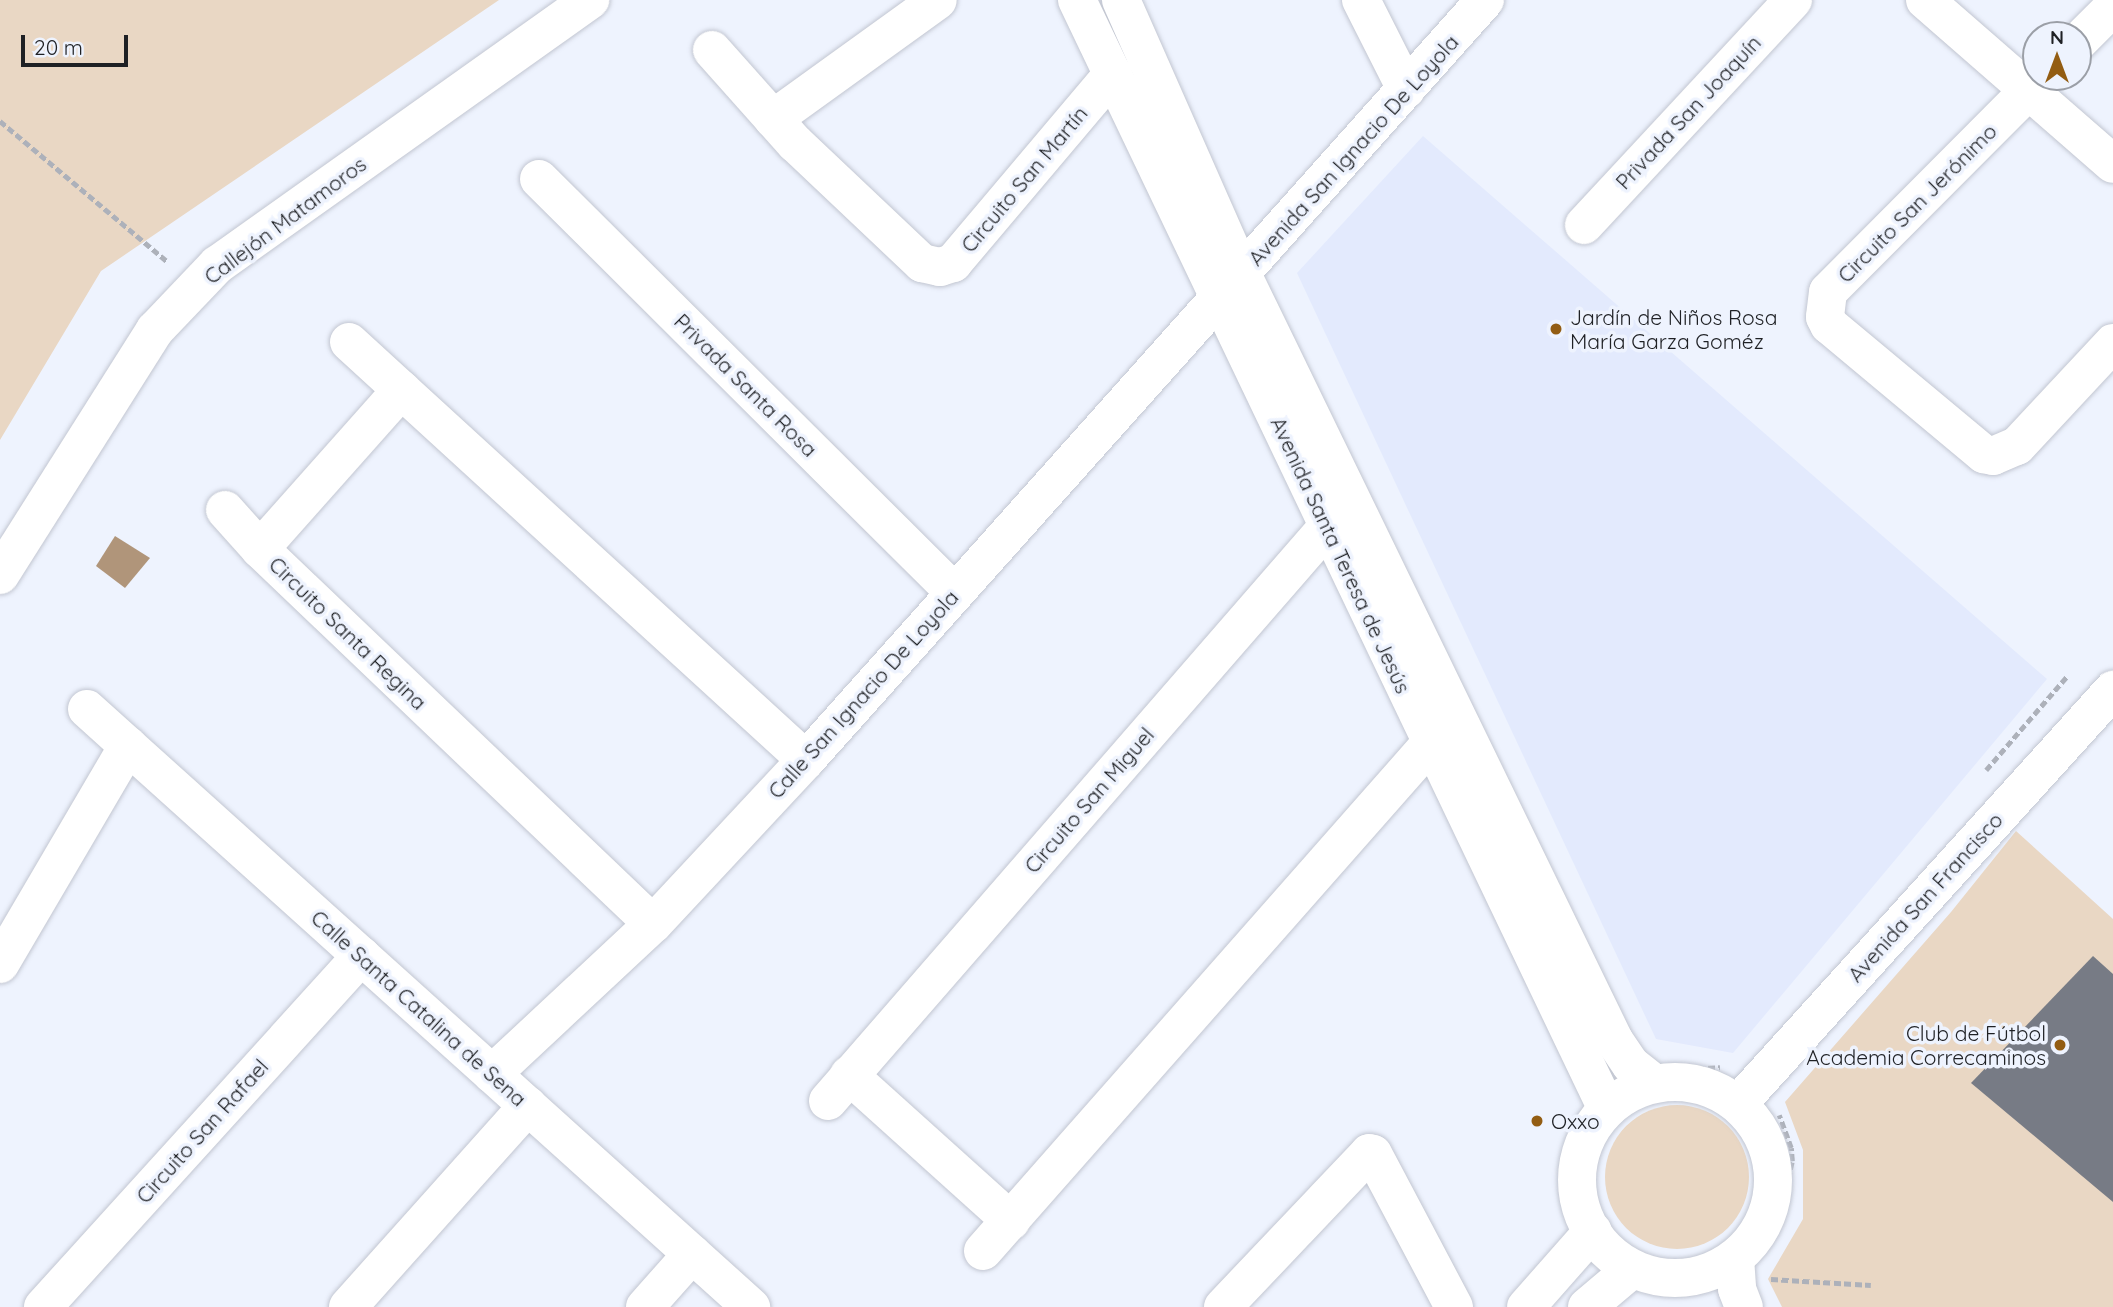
<!DOCTYPE html>
<meta charset="utf-8">
<style>
body{margin:0}
#map{position:relative;width:2113px;height:1307px;overflow:hidden;background:#eef3fe;font-family:Quicksand,sans-serif}
div>[style]{position:absolute}
.built>*{inset:0;background:#e3eafd}
.green>*{inset:0;background:#e9d7c4}
.round{border-radius:50%}
.water>*{inset:0;background:#b0957a}
.building>*{inset:0;background:#777b85}
.path>*{height:4.5px;margin-top:-2.25px;transform-origin:0;background:repeating-linear-gradient(90deg,#adb1ba 0 7px,transparent 0 10.5px)}
.roads{filter:drop-shadow(0 0 2px #c2c6d1) drop-shadow(0 0 2px #c2c6d1)}
.minor>*{height:38px;margin:-19px;padding:0 19px;transform-origin:19px;border-radius:19px;background:#fff}
.minor>.ring{margin:-19px;padding:0;box-sizing:content-box;background:none;border:38px solid #fff;border-radius:50%}
.tertiary>*{height:38px;margin:-19px;padding:0 19px;transform-origin:19px;border-radius:19px;background:#fff}
.dots>*{width:19px;height:19px;translate:-50% -50%;box-sizing:border-box;border:4px solid #eef3fe;border-radius:50%}
span{translate:-50% -50%;white-space:nowrap;text-align:center;line-height:1.15;-webkit-text-stroke:7px #eef3fe;paint-order:stroke}
.street-label{font-size:21px;color:#1f2125}
.poi-label{font-size:21px;color:#1f2125}
.left{translate:0 -50%;text-align:left}
.right{translate:-100% -50%;text-align:right}
.north{position:absolute;left:2022px;top:21px;width:70px;height:70px;box-sizing:border-box;background:#eef3fe;border:2px solid #9b9fa7;border-radius:50%;rotate:0deg;font-size:19px;font-weight:700;line-height:28px;text-align:center;color:#1f2125}
.north::after{content:'';display:block;margin:auto;width:24px;height:32px;background:#935d13;clip-path:polygon(50% 0,100% 100%,50% 72%,0 100%)}
.scale{position:absolute;left:21px;top:35px;width:107px;height:32px;box-sizing:border-box;border:4px solid #1f2125;border-top:0;padding-left:9px;font-size:21px;line-height:24px;white-space:nowrap;color:#1f2125;-webkit-text-stroke:5px #eef3fe;paint-order:stroke}
</style>
<div id="map">
<div class="built">
<div style="clip-path:polygon(1423px 136px,2047px 679px,1733px 1053px,1656px 1039px,1297px 273px)"></div>
</div>
<div class="green">
<div style="clip-path:polygon(0 0,499px 0,101px 271px,0 440px)"></div>
<div style="clip-path:polygon(2016px 831px,2113px 919px,2113px 1307px,1782px 1307px,1768px 1279px,1803px 1219px,1803px 1150px,1785px 1102px,1951px 912px)"></div>
<div class="round" style="left:1605px;top:1105px;width:144px;height:144px"></div>
</div>
<div class="water">
<div style="clip-path:polygon(115px 536px,150px 558px,125px 588px,96px 566px)"></div>
</div>
<div class="building">
<div style="clip-path:polygon(2093px 956px,2113px 974px,2113px 1202px,1971px 1083px)"></div>
</div>
<div class="path">
<div style="left:0;top:121px;width:219px;rotate:40deg"></div>
<div style="left:1986px;top:770px;width:125px;rotate:-49.2deg"></div>
<div style="left:1687px;top:1069px;width:33px;rotate:-3deg"></div>
<div style="left:1764px;top:1237px;width:32px;rotate:-58deg"></div>
<div style="left:1781px;top:1210px;width:50px;rotate:-77.3deg"></div>
<div style="left:1792px;top:1161px;width:13px;rotate:-94deg"></div>
<div style="left:1791px;top:1148px;width:35px;rotate:-110deg"></div>
<div style="left:1771px;top:1279px;width:100px;rotate:3.4deg"></div>
</div>
<div class="roads">
<div class="minor">
<div style="left:1077px;top:0;width:1229px;rotate:64.46deg"></div>
<div style="left:1121px;top:0;width:300px;rotate:66.2deg"></div>
<div style="left:1242px;top:274px;width:852px;rotate:64.1deg"></div>
<div style="left:1614px;top:1040px;width:30px;rotate:56deg"></div>
<div style="left:1631px;top:1065px;width:29px;rotate:38deg"></div>
<div style="left:1361px;top:0;width:100px;rotate:63.2deg"></div>
<div style="left:1925px;top:0;width:249px;rotate:41.1deg"></div>
<div style="left:2078px;top:42px;width:49px;rotate:-45deg"></div>
<div style="left:712px;top:50px;width:125px;rotate:48.3deg"></div>
<div style="left:795px;top:143px;width:175px;rotate:43.4deg"></div>
<div style="left:922px;top:263px;width:18px;rotate:13deg"></div>
<div style="left:940px;top:267px;width:14px;rotate:-17deg"></div>
<div style="left:953px;top:263px;width:248px;rotate:-49.8deg"></div>
<div style="left:2042px;top:77px;width:303px;rotate:134.9deg"></div>
<div style="left:1828px;top:292px;width:25px;rotate:97deg"></div>
<div style="left:1825px;top:317px;width:9px;rotate:63deg"></div>
<div style="left:1829px;top:325px;width:202px;rotate:39.8deg"></div>
<div style="left:1984px;top:454px;width:9px;rotate:13deg"></div>
<div style="left:1993px;top:456px;width:26px;rotate:-23deg"></div>
<div style="left:2017px;top:446px;width:141px;rotate:-47deg"></div>
<div style="left:773px;top:119px;width:203px;rotate:-35.8deg"></div>
<div style="left:539px;top:179px;width:585px;rotate:44.86deg"></div>
<div style="left:1584px;top:225px;width:307px;rotate:-47.1deg"></div>
<div style="left:349px;top:342px;width:619px;rotate:42.45deg"></div>
<div style="left:225px;top:510px;width:52px;rotate:48.1deg"></div>
<div style="left:260px;top:549px;width:543px;rotate:43.66deg"></div>
<div style="left:260px;top:549px;width:213px;rotate:-48.4deg"></div>
<div style="left:87px;top:709px;width:894px;rotate:42.01deg"></div>
<div style="left:0;top:964px;width:253px;rotate:-59.6deg"></div>
<div style="left:492px;top:1074px;width:220px;rotate:-43deg"></div>
<div style="left:653px;top:924px;width:224px;rotate:-47deg"></div>
<div style="left:806px;top:760px;width:1019px;rotate:-48.22deg"></div>
<div style="left:849px;top:1075px;width:218px;rotate:42deg"></div>
<div class="ring" style="left:1577px;top:1082px;width:158px;height:158px"></div>
<div style="left:828px;top:1101px;width:763px;rotate:-48.98deg"></div>
<div style="left:1738px;top:1104px;width:559px;rotate:-47.83deg"></div>
<div style="left:983px;top:1251px;width:676px;rotate:-48.6deg"></div>
<div style="left:1735px;top:1258px;width:31px;rotate:86deg"></div>
<div style="left:1737px;top:1289px;width:19px;rotate:69deg"></div>
<div style="left:43px;top:1307px;width:474px;rotate:-47.8deg"></div>
<div style="left:348px;top:1307px;width:270px;rotate:-48.2deg"></div>
<div style="left:645px;top:1307px;width:71px;rotate:-48.4deg"></div>
<div style="left:1223px;top:1307px;width:212px;rotate:-46.5deg"></div>
<div style="left:1369px;top:1153px;width:4px;rotate:14deg"></div>
<div style="left:1373px;top:1154px;width:173px;rotate:62.1deg"></div>
<div style="left:1526px;top:1307px;width:101px;rotate:-48.6deg"></div>
<div style="left:1587px;top:1307px;width:59px;rotate:-40.2deg"></div>
</div>
<div class="tertiary">
<div style="left:0;top:575px;width:290px;rotate:-57.7deg"></div>
<div style="left:155px;top:330px;width:90px;rotate:-46.4deg"></div>
<div style="left:217px;top:265px;width:458px;rotate:-35.4deg"></div>
</div>
</div>
<div class="dots">
<div style="left:1556px;top:329px;background:#935d13"></div>
<div style="left:2060px;top:1045px;background:#935d13"></div>
<div style="left:1537px;top:1121px;background:#935d13"></div>
</div>
<div class="street-label">
<span style="left:1688px;top:112px;rotate:-47deg">Privada San Joaquín</span>
<span style="left:1353px;top:150px;rotate:-48deg">Avenida San Ignacio De Loyola</span>
<span style="left:1024px;top:179px;rotate:-50deg">Circuito San Martín</span>
<span style="left:1917px;top:203px;rotate:-45deg">Circuito San Jerónimo</span>
<span style="left:285px;top:220px;rotate:-37deg">Callejón Matamoros</span>
<span style="left:746px;top:385px;rotate:45deg">Privada Santa Rosa</span>
<span style="left:1341px;top:555px;rotate:65deg">Avenida Santa Teresa de Jesús</span>
<span style="left:348px;top:633px;rotate:44deg">Circuito Santa Regina</span>
<span style="left:863px;top:694px;rotate:-48deg">Calle San Ignacio De Loyola</span>
<span style="left:1089px;top:800px;rotate:-49deg">Circuito San Miguel</span>
<span style="left:1925px;top:897px;rotate:-48deg">Avenida San Francisco</span>
<span style="left:419px;top:1008px;rotate:42deg">Calle Santa Catalina de Sena</span>
<span style="left:202px;top:1131px;rotate:-48deg">Circuito San Rafael</span>
</div>
<div class="poi-label">
<span class="left" style="left:1570px;top:329px">Jardín de Niños Rosa<br>María Garza Goméz</span>
<span class="right" style="left:2046px;top:1045px">Club de Fútbol<br>Academia Correcaminos</span>
<span class="left" style="left:1551px;top:1121px">Oxxo</span>
</div>
<div class="north">N</div>
<div class="scale">20 m</div>
</div>
